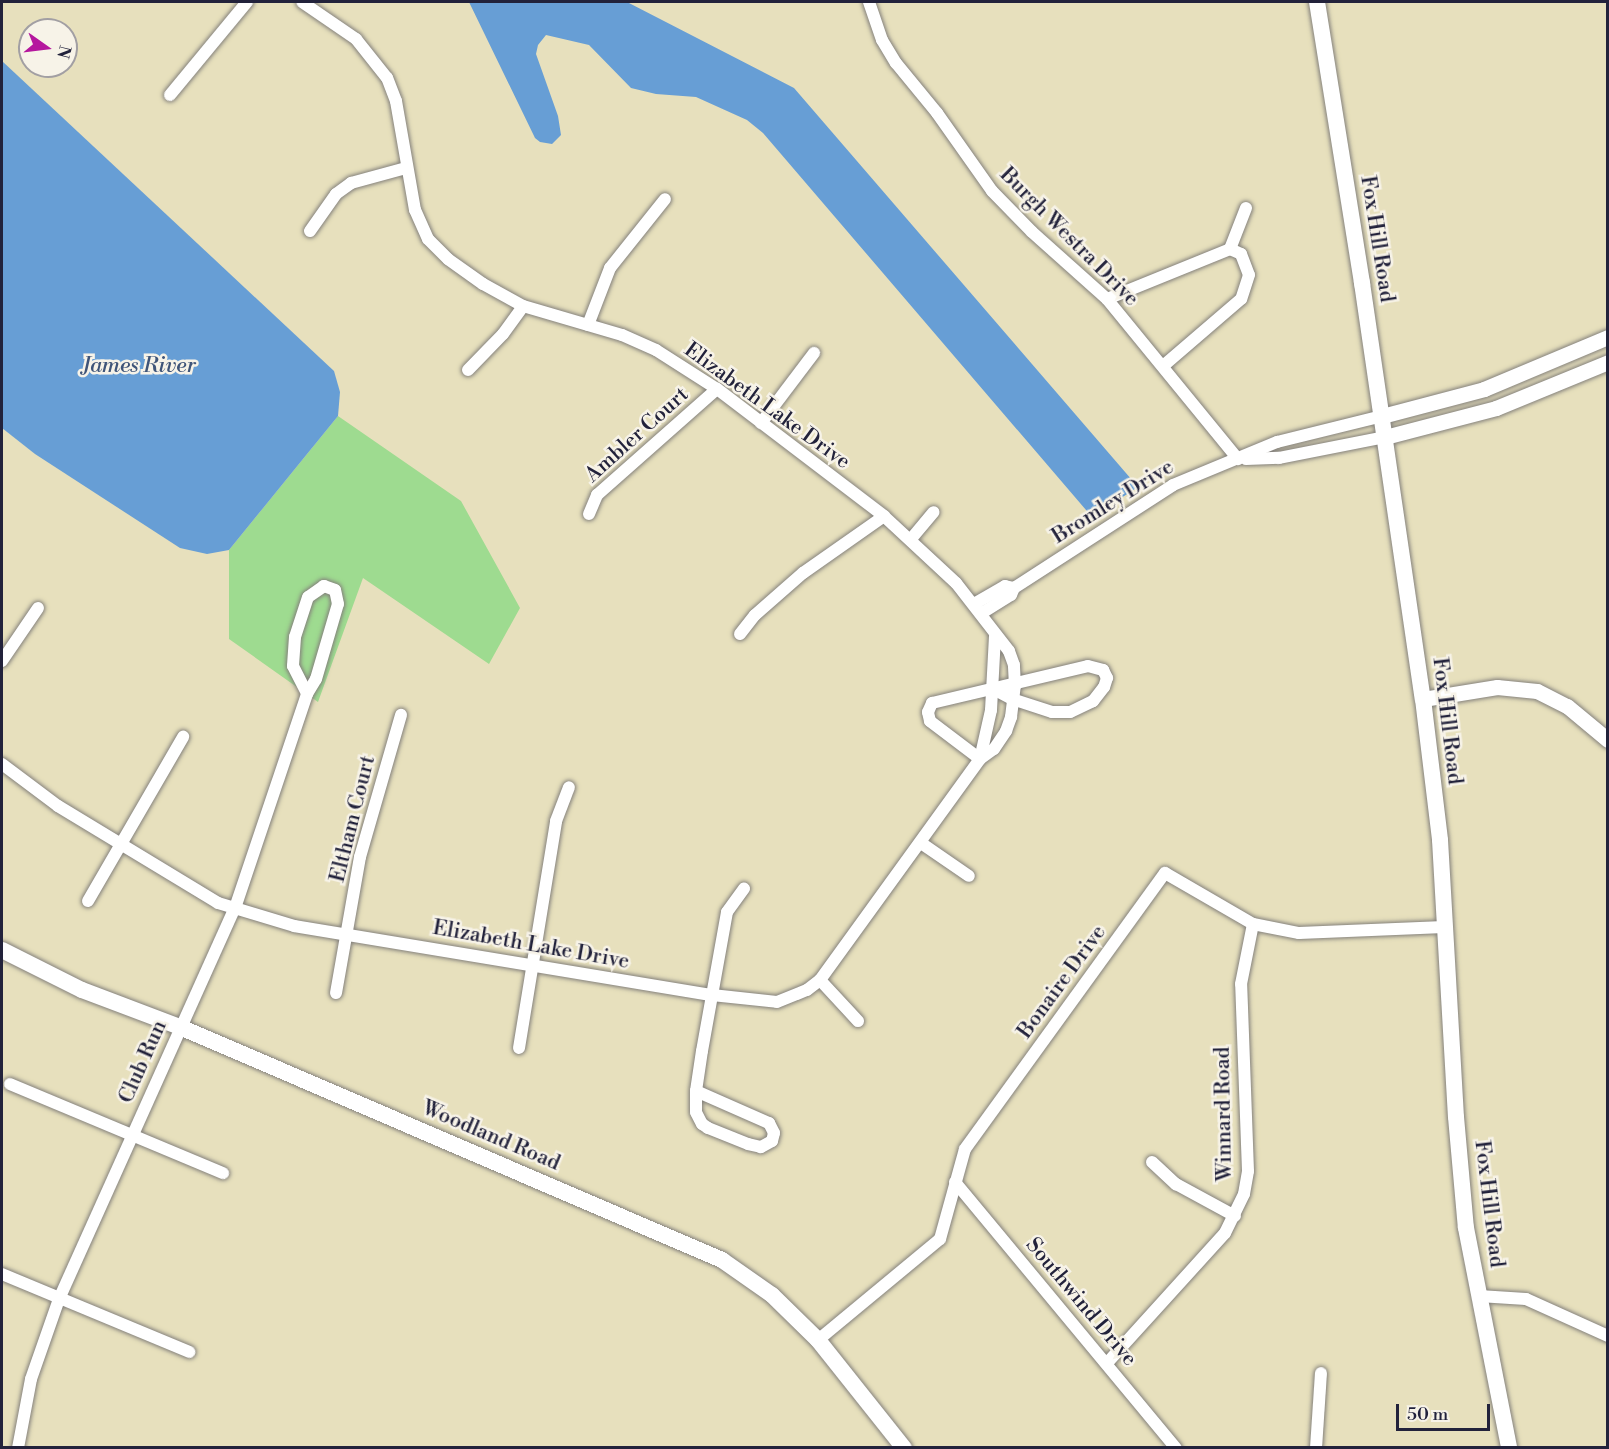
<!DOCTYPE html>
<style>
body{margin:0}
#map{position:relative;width:1609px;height:1449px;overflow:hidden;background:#e7e0bd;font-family:"Libre Bodoni",serif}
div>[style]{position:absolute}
.green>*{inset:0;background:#9edb90}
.water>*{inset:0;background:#679ed5}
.roads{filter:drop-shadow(0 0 2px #84817c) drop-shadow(0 0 2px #84817c)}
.minor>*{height:12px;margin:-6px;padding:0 6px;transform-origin:6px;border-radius:6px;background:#fff}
.tertiary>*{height:15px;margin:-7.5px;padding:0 7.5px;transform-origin:7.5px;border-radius:7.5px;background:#fff}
.secondary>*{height:16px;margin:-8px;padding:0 8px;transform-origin:8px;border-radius:8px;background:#fff}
span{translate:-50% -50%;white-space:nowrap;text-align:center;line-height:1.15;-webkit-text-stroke:5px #f7f3e8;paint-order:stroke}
.street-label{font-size:21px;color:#22223b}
.water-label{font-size:22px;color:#3e5479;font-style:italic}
.frame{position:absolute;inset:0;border:3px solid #22223b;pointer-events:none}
.north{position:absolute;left:18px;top:18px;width:60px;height:60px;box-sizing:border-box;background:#f7f3e8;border:2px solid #a29fa3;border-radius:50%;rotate:104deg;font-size:16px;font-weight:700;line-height:24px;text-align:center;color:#22223b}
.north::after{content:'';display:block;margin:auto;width:21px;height:27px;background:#b5179e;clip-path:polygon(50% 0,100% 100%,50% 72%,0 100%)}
.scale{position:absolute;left:1396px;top:1404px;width:94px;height:27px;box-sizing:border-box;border:3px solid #22223b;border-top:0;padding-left:8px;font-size:18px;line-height:21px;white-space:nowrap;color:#22223b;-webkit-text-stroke:4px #f7f3e8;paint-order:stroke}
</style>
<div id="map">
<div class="green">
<div style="clip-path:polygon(338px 416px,461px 501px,520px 608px,489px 664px,363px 578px,318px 702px,229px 639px,229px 550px)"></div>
</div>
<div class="water">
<div style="clip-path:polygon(469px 2px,627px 2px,794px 88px,1138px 487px,1092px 517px,763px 133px,747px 120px,696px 97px,656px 94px,631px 88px,589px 45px,546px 35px,538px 45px,536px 54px,558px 116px,561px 135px,552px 144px,540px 142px,535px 138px)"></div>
<div style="clip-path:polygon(2px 61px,334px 371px,340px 392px,338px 416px,229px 550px,207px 554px,180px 548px,35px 454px,2px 428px)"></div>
</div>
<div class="roads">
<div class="minor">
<div style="left:869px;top:2px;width:40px;rotate:71.1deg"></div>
<div style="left:882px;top:40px;width:27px;rotate:59deg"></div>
<div style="left:896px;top:63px;width:65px;rotate:50.6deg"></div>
<div style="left:937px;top:113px;width:95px;rotate:54.8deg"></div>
<div style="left:992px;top:191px;width:57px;rotate:45.7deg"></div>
<div style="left:1032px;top:232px;width:101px;rotate:41.8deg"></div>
<div style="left:1107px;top:299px;width:207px;rotate:50.7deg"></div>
<div style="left:170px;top:95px;width:121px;rotate:-50.4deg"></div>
<div style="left:310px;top:231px;width:45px;rotate:-54.9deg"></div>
<div style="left:336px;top:194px;width:19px;rotate:-36deg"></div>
<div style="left:351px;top:183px;width:57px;rotate:-15.3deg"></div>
<div style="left:1230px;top:249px;width:44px;rotate:-68.7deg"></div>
<div style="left:1107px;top:299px;width:133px;rotate:-22.1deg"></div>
<div style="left:1230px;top:249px;width:12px;rotate:24deg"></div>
<div style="left:1241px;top:254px;width:22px;rotate:69deg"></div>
<div style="left:1249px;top:275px;width:25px;rotate:108deg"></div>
<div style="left:1241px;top:299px;width:103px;rotate:139.3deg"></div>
<div style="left:588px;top:325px;width:61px;rotate:-68.9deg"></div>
<div style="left:610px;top:268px;width:88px;rotate:-51.4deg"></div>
<div style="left:468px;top:370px;width:50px;rotate:-45.8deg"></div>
<div style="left:503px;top:334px;width:34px;rotate:-54deg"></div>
<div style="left:761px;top:423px;width:88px;rotate:-52.9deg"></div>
<div style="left:1246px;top:459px;width:33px;rotate:-2deg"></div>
<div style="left:1279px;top:458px;width:108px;rotate:-11.2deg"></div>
<div style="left:589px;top:514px;width:21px;rotate:-67deg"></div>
<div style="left:597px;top:495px;width:160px;rotate:-41.5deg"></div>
<div style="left:911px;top:539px;width:35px;rotate:-50deg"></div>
<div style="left:974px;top:604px;width:36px;rotate:-30deg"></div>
<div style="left:1005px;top:586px;width:9px;rotate:13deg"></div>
<div style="left:982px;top:613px;width:34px;rotate:-32deg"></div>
<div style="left:1011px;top:595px;width:8px;rotate:-67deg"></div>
<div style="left:1014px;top:588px;width:189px;rotate:-32.9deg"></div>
<div style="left:1173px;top:485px;width:113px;rotate:-22.5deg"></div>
<div style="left:1277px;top:442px;width:108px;rotate:-13.9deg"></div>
<div style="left:740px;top:634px;width:24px;rotate:-52deg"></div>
<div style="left:755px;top:615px;width:64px;rotate:-41.2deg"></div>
<div style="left:803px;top:573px;width:99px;rotate:-35.1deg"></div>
<div style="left:2px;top:661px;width:64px;rotate:-55.8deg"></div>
<div style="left:980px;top:759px;width:63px;rotate:-142.8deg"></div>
<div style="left:930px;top:721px;width:9px;rotate:-103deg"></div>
<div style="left:928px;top:712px;width:10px;rotate:-66deg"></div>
<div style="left:932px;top:703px;width:160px;rotate:-13.3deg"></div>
<div style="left:1088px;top:666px;width:16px;rotate:15deg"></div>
<div style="left:1103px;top:670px;width:9px;rotate:63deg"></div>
<div style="left:1107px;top:678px;width:9px;rotate:108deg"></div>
<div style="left:1104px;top:687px;width:18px;rotate:128deg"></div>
<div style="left:1093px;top:701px;width:25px;rotate:154deg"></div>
<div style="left:1070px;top:712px;width:18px;rotate:180deg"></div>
<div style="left:1052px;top:712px;width:40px;rotate:-162deg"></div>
<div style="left:1014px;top:700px;width:24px;rotate:-152deg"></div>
<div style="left:980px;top:759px;width:50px;rotate:-77.3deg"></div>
<div style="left:991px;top:710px;width:74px;rotate:-86.9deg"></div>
<div style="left:2px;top:764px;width:70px;rotate:36.9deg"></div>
<div style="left:58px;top:806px;width:187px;rotate:31.2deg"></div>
<div style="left:218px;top:903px;width:79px;rotate:16.8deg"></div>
<div style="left:294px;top:926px;width:424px;rotate:9.4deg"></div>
<div style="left:712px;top:995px;width:65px;rotate:6.1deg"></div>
<div style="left:777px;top:1002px;width:32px;rotate:-22deg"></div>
<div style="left:807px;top:990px;width:16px;rotate:-38deg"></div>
<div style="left:820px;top:980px;width:273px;rotate:-54.1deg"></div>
<div style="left:980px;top:759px;width:17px;rotate:-36deg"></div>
<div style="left:994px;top:749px;width:22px;rotate:-56deg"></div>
<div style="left:1006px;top:731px;width:15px;rotate:-70deg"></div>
<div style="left:1011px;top:717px;width:31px;rotate:-83deg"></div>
<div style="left:1015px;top:686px;width:21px;rotate:-93deg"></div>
<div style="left:1014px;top:665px;width:15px;rotate:-110deg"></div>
<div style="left:1009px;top:651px;width:86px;rotate:-127.9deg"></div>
<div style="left:956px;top:583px;width:98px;rotate:-137.1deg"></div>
<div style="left:884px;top:516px;width:210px;rotate:-142.7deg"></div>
<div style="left:717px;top:389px;width:72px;rotate:-147.4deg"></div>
<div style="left:656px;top:350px;width:37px;rotate:-156deg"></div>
<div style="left:622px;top:335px;width:103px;rotate:-163.7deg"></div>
<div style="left:523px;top:306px;width:46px;rotate:-151.2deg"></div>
<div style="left:483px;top:284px;width:43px;rotate:-144.5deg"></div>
<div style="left:448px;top:259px;width:28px;rotate:-135deg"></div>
<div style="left:428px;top:239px;width:32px;rotate:-114deg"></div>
<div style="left:415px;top:210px;width:111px;rotate:-99.9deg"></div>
<div style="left:396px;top:101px;width:25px;rotate:-111deg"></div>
<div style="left:387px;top:78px;width:50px;rotate:-128.5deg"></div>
<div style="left:356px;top:39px;width:65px;rotate:-145.6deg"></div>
<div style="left:921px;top:843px;width:58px;rotate:34.5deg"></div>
<div style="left:88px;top:901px;width:190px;rotate:-59.9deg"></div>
<div style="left:820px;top:980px;width:56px;rotate:47.2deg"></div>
<div style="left:336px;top:993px;width:138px;rotate:-80deg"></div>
<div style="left:360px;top:857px;width:148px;rotate:-73.9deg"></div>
<div style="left:519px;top:1048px;width:230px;rotate:-80.7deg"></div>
<div style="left:556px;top:821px;width:36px;rotate:-69deg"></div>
<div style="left:10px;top:1084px;width:231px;rotate:22.7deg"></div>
<div style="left:696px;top:1091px;width:80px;rotate:23.7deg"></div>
<div style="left:769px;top:1123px;width:11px;rotate:63deg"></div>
<div style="left:774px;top:1133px;width:8px;rotate:104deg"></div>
<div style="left:772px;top:1141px;width:13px;rotate:151deg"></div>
<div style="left:761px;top:1147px;width:13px;rotate:-167deg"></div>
<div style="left:748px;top:1144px;width:43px;rotate:-158.2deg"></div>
<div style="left:708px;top:1128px;width:7px;rotate:-146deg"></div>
<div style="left:702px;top:1124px;width:13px;rotate:-117deg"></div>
<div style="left:696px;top:1112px;width:21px;rotate:-90deg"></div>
<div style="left:696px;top:1091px;width:40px;rotate:-81.5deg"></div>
<div style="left:702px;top:1051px;width:141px;rotate:-79.8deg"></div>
<div style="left:727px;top:912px;width:29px;rotate:-54deg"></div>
<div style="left:1152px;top:1162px;width:33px;rotate:43deg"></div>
<div style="left:1176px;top:1184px;width:67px;rotate:28.5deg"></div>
<div style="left:955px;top:1182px;width:346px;rotate:50.3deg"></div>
<div style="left:2px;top:1274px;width:203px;rotate:22.6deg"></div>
<div style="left:1479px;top:1296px;width:47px;rotate:3.7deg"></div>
<div style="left:1526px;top:1299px;width:90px;rotate:24.3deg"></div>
<div style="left:818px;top:1340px;width:158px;rotate:-39.6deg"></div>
<div style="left:940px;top:1239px;width:93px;rotate:-74.5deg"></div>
<div style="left:965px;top:1149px;width:341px;rotate:-54.1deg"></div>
<div style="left:1165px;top:873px;width:102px;rotate:30.1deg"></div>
<div style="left:1253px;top:924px;width:47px;rotate:11.1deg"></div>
<div style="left:1299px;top:933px;width:145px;rotate:-2.4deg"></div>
<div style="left:1108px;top:1362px;width:174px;rotate:-47.8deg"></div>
<div style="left:1225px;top:1233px;width:43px;rotate:-64deg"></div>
<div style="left:1244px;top:1194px;width:23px;rotate:-80deg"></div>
<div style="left:1248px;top:1171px;width:187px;rotate:-92.1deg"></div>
<div style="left:1241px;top:984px;width:61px;rotate:-78.7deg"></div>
<div style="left:18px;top:1448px;width:70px;rotate:-79.3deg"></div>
<div style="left:31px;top:1379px;width:85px;rotate:-70.7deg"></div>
<div style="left:59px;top:1299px;width:429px;rotate:-65.8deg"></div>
<div style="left:235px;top:908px;width:226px;rotate:-71.4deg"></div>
<div style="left:307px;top:694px;width:17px;rotate:-59deg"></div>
<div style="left:316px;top:679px;width:78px;rotate:-73.7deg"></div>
<div style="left:338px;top:604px;width:14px;rotate:-102deg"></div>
<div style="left:335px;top:590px;width:12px;rotate:-160deg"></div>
<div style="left:324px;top:586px;width:19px;rotate:145deg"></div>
<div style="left:308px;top:597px;width:42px;rotate:108deg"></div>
<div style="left:295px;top:637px;width:29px;rotate:94deg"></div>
<div style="left:293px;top:666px;width:31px;rotate:63deg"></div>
<div style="left:1316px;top:1448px;width:75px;rotate:-86.2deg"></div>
</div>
<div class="tertiary">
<div style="left:1382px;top:416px;width:106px;rotate:-14.8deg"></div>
<div style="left:1484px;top:389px;width:134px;rotate:-22.8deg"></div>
<div style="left:1385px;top:437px;width:115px;rotate:-14.6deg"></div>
<div style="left:1496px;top:408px;width:121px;rotate:-22.3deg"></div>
<div style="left:1423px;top:699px;width:75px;rotate:-9.2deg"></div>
<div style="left:1497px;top:687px;width:40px;rotate:5.7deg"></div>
<div style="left:1537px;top:691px;width:34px;rotate:27deg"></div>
<div style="left:1567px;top:706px;width:53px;rotate:39.7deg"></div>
</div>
<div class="secondary">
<div style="left:1317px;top:2px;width:285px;rotate:80.9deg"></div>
<div style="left:1362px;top:283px;width:420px;rotate:81.7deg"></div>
<div style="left:1423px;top:699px;width:142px;rotate:83.1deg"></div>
<div style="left:1440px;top:840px;width:277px;rotate:86.7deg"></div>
<div style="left:1456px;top:1117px;width:111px;rotate:84.9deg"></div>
<div style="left:1466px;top:1228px;width:224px;rotate:78.9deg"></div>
<div style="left:2px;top:950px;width:89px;rotate:26.6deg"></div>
<div style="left:82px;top:990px;width:105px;rotate:20.7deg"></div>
<div style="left:180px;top:1027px;width:590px;rotate:23.26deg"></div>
<div style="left:722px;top:1260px;width:61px;rotate:35deg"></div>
<div style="left:772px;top:1295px;width:64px;rotate:44.4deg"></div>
<div style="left:818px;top:1340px;width:138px;rotate:51.5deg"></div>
</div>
</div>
<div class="street-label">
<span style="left:1069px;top:237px;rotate:45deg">Burgh Westra Drive</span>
<span style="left:1377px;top:239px;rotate:81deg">Fox Hill Road</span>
<span style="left:767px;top:406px;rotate:36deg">Elizabeth Lake Drive</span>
<span style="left:637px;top:435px;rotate:-42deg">Ambler Court</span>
<span style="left:1113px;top:502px;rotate:-32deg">Bromley Drive</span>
<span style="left:1447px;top:721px;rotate:83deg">Fox Hill Road</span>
<span style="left:353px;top:819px;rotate:-76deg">Eltham Court</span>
<span style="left:531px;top:945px;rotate:10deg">Elizabeth Lake Drive</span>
<span style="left:1062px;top:982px;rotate:-54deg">Bonaire Drive</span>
<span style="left:143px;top:1062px;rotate:-66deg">Club Run</span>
<span style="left:1224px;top:1114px;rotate:-91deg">Winnard Road</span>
<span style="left:491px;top:1136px;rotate:23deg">Woodland Road</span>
<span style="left:1489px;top:1204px;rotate:83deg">Fox Hill Road</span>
<span style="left:1081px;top:1302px;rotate:50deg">Southwind Drive</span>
</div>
<div class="water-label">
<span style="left:139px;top:366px">James River</span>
</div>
<div class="frame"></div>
<div class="north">N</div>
<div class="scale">50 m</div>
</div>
